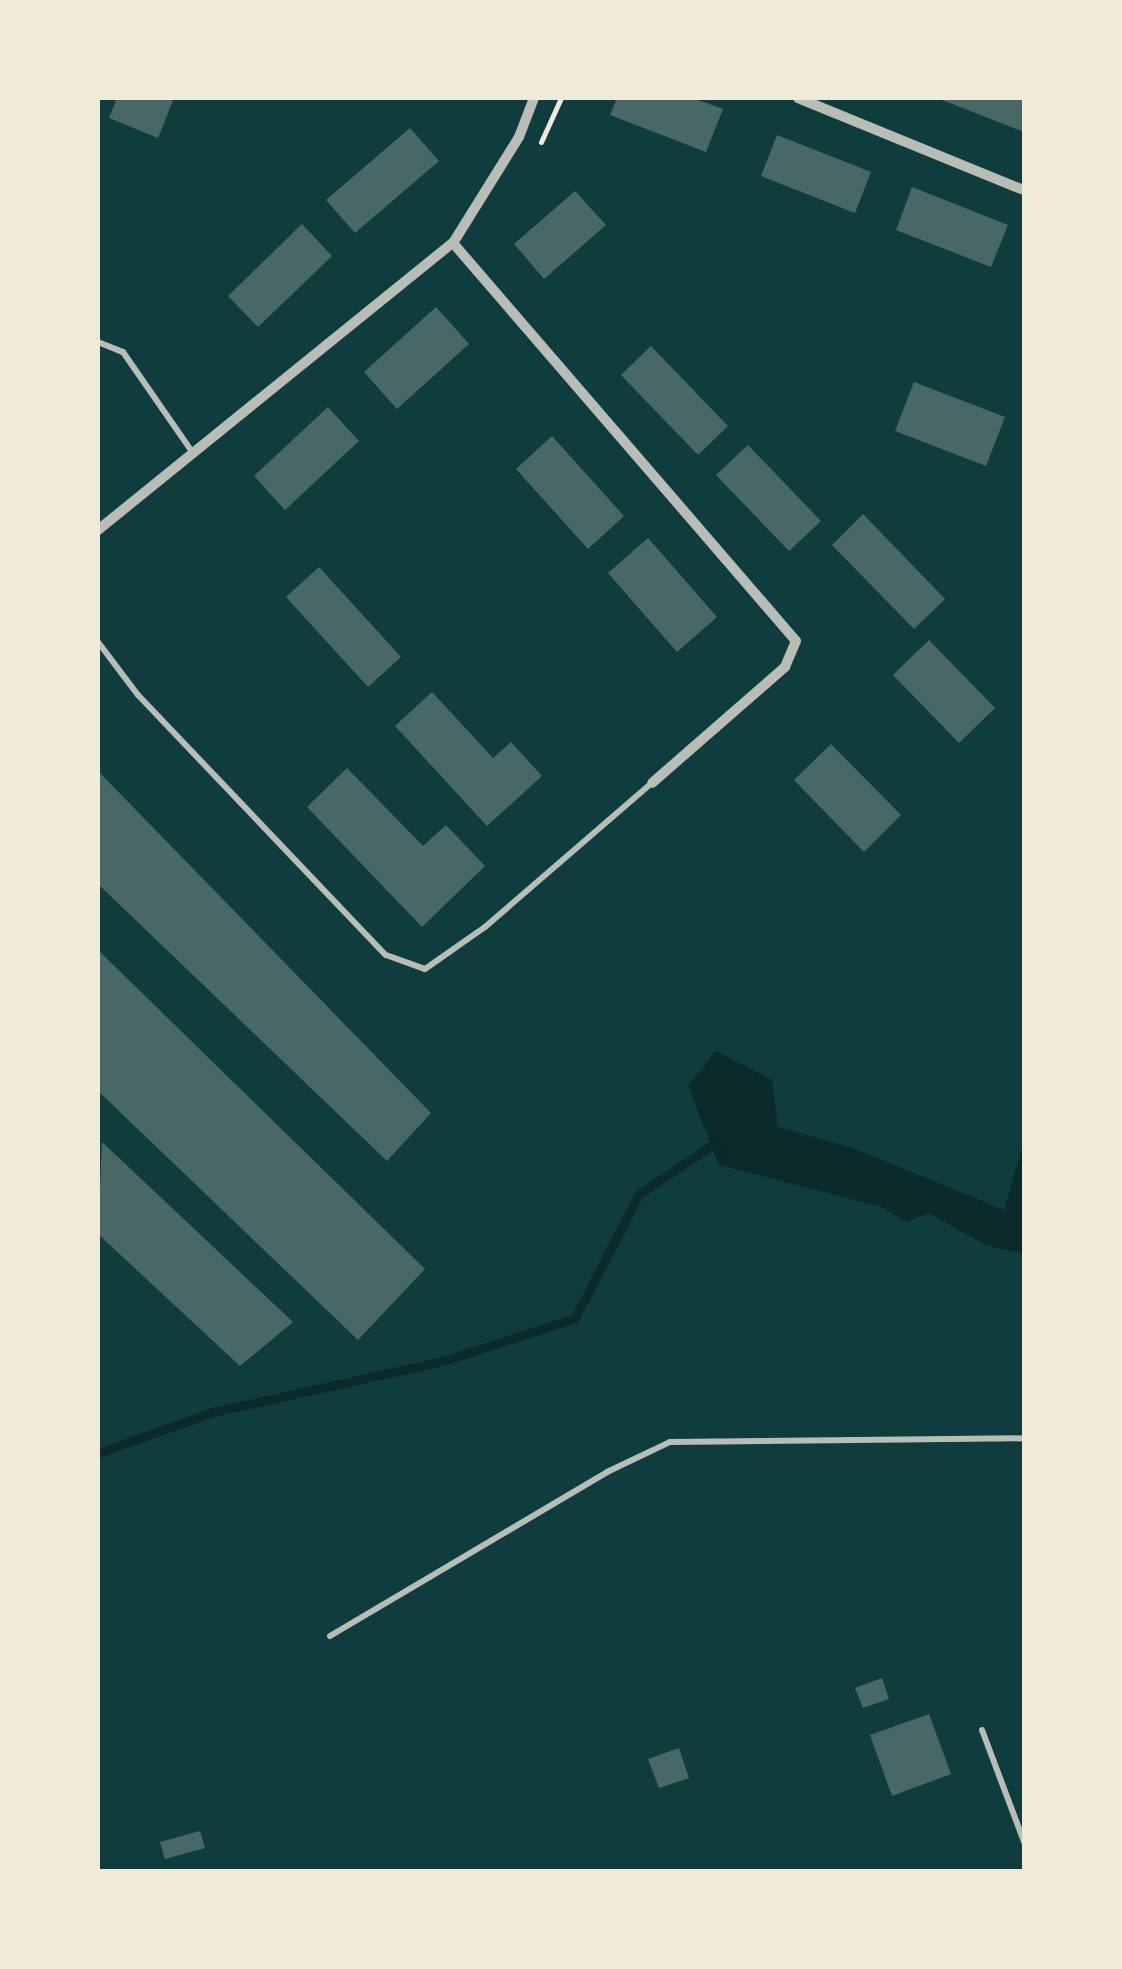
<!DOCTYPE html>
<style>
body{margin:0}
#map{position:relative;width:1122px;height:1969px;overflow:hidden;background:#0f3d3e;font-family:Mulish,sans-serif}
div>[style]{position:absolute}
.water>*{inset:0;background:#0a2a2b}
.stream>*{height:9px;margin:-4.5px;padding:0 4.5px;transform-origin:4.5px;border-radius:4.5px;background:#0a2a2b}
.building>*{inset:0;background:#486865}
.path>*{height:5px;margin:-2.5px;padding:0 2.5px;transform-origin:2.5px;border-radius:2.5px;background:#f1e9da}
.service>*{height:6px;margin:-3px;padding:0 3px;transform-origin:3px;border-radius:3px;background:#b8beb3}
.minor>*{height:10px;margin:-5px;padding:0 5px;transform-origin:5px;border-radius:5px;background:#b8beb3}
span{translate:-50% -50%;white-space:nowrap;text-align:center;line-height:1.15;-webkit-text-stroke:8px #f1e9da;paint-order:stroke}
.frame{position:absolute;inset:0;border:100px solid #f1e9da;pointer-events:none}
</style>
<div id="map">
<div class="water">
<div style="clip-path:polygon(716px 1051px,772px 1080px,778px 1127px,853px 1148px,1004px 1210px,1024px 1141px,1024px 1254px,985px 1245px,929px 1213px,906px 1222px,882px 1207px,719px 1165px,688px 1086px)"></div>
</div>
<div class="stream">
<div style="left:98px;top:1453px;width:122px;rotate:-19.6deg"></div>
<div style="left:213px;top:1412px;width:236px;rotate:-12.5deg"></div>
<div style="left:443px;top:1361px;width:139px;rotate:-18deg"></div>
<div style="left:575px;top:1318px;width:140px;rotate:-62.7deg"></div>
<div style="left:639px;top:1194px;width:87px;rotate:-33.7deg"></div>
<div style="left:711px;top:1146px;width:11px;rotate:10deg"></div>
</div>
<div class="building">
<div style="clip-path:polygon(117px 98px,174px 98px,158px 138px,109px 118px)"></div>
<div style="clip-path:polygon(617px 98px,692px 98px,723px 109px,706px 152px,610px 115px)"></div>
<div style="clip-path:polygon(937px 98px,1024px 98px,1024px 132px)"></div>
<div style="clip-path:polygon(410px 128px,439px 161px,355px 233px,326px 200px)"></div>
<div style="clip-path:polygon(777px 135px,871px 172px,855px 213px,761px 176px)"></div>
<div style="clip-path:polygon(912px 187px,1008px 225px,991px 267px,896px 230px)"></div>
<div style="clip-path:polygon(575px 191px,606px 225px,544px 279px,514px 244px)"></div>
<div style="clip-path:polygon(302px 224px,332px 256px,258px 327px,228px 296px)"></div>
<div style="clip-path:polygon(436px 307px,469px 344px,397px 409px,364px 372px)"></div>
<div style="clip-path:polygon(651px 346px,728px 426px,698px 455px,621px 375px)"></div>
<div style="clip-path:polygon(914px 382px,1005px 417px,986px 466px,895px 431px)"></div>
<div style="clip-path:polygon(328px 407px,359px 441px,285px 510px,254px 476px)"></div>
<div style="clip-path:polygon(552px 436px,624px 516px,588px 549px,516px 469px)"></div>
<div style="clip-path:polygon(748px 445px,821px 521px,789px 551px,716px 475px)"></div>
<div style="clip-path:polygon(863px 514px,945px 599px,914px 629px,832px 545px)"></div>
<div style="clip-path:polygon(648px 538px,717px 617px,677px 652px,608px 573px)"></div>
<div style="clip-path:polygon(319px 567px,401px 657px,368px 687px,286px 597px)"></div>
<div style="clip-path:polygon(929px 640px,995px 708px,959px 743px,893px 675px)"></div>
<div style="clip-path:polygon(432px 692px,493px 758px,511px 742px,542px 776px,487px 826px,395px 726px)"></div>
<div style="clip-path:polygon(831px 744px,901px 815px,864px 852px,794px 780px)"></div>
<div style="clip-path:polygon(347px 768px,423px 846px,446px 825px,485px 866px,422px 927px,307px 807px)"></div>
<div style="clip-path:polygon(98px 771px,431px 1113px,387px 1161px,98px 884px)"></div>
<div style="clip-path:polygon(98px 950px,425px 1269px,358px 1340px,98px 1091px)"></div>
<div style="clip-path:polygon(102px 1142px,293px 1322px,240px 1366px,98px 1234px)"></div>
<div style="clip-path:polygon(882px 1678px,889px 1699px,863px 1708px,855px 1688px)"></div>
<div style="clip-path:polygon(929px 1714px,951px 1774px,892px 1796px,870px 1735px)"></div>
<div style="clip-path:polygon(679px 1748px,689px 1778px,659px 1788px,648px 1759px)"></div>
<div style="clip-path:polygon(200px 1831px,205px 1848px,165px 1859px,160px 1842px)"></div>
</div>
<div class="path">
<div style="left:541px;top:142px;width:48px;rotate:-65.6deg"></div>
</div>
<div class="service">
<div style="left:98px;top:342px;width:27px;rotate:22deg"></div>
<div style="left:123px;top:352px;width:123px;rotate:55.3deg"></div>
<div style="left:98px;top:642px;width:66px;rotate:53deg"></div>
<div style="left:138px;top:695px;width:359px;rotate:46.4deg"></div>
<div style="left:386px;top:955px;width:41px;rotate:19.7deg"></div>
<div style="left:425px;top:969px;width:73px;rotate:-35deg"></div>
<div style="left:485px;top:927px;width:221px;rotate:-40.8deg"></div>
<div style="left:330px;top:1636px;width:322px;rotate:-30.6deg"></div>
<div style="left:607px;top:1472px;width:70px;rotate:-25.5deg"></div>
<div style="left:670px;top:1442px;width:354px;rotate:-0.6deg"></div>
<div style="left:982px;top:1730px;width:120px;rotate:69.4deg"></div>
</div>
<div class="minor">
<div style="left:798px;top:98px;width:244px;rotate:22.2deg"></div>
<div style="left:453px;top:243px;width:525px;rotate:49.24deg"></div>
<div style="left:796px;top:641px;width:28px;rotate:113deg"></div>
<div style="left:785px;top:667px;width:176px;rotate:138.9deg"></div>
<div style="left:98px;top:530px;width:457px;rotate:-39deg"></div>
<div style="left:453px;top:243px;width:125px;rotate:-58.1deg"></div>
<div style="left:519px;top:137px;width:42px;rotate:-69deg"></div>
</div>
<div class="frame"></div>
</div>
